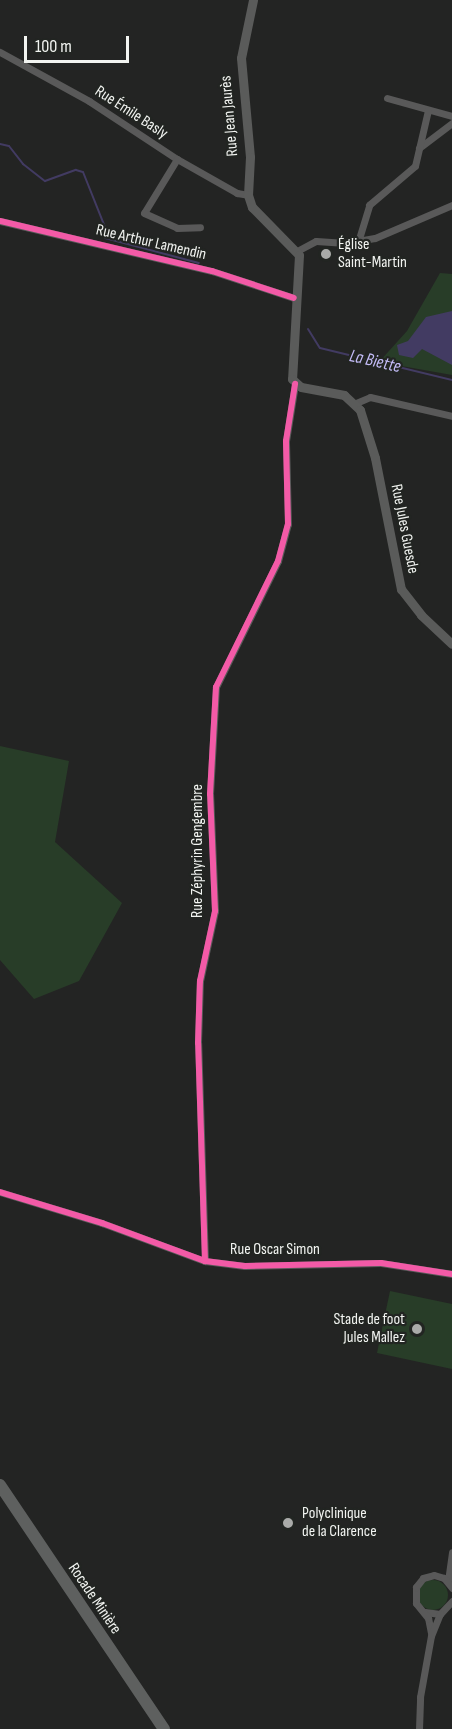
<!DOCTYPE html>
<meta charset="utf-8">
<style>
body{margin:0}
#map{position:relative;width:452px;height:1729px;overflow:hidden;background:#232423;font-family:"Sofia Sans Condensed",sans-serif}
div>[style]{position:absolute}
.green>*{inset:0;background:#283d28}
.round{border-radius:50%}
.water>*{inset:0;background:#423b62}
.stream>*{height:2px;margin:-1px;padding:0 1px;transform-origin:1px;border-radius:1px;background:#423b62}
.street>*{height:7px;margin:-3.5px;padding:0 3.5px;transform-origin:3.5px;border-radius:3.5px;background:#595959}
.secondary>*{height:9px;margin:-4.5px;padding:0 4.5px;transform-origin:4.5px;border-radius:4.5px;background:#5a5b5a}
.highway>*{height:12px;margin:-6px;padding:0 6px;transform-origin:6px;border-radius:6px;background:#5e605f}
.cycleway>*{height:6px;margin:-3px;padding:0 3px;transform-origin:3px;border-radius:3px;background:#f35aa7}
.dots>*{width:16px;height:16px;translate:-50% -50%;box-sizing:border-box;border:3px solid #222522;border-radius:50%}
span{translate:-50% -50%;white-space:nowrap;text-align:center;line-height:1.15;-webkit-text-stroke:4.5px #222522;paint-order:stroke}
.street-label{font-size:16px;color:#f2f4f1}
.poi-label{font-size:16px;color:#f2f4f1}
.left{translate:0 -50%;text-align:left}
.right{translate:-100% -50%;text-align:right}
.water-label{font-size:18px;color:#c3bbf6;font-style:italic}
.scale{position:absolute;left:24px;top:36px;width:105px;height:27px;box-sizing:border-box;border:3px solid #f2f4f1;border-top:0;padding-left:8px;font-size:18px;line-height:21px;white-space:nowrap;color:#f2f4f1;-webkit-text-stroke:4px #222522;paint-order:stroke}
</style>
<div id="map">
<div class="green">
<div style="clip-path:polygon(440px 273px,452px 274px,452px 375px,379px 362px,407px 331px)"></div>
<div style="clip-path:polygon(0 746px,69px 761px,55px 842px,122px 903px,79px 981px,34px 999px,0 960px)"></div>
<div style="clip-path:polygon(390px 1291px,452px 1304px,452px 1369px,377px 1353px)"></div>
<div class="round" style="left:418px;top:1580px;width:30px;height:30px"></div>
</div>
<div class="water">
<div style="clip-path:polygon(452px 311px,452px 365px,422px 349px,413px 358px,399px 355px,397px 345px,408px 341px,426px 317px)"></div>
</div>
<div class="stream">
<div style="left:0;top:144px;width:9px;rotate:13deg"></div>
<div style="left:9px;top:146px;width:23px;rotate:52deg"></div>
<div style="left:23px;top:164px;width:28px;rotate:38deg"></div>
<div style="left:45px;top:181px;width:33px;rotate:-20deg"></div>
<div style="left:76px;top:170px;width:7px;rotate:16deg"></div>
<div style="left:83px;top:172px;width:59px;rotate:68.2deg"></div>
<div style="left:105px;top:227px;width:11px;rotate:90deg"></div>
<div style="left:105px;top:238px;width:97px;rotate:14.9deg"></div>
<div style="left:308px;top:329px;width:22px;rotate:58deg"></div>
<div style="left:320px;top:348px;width:136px;rotate:13.6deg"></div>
</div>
<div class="street">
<div style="left:0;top:52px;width:102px;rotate:28.8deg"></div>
<div style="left:89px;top:101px;width:105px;rotate:33.4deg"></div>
<div style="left:177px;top:159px;width:69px;rotate:29.5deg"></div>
<div style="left:237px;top:193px;width:11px;rotate:10deg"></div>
<div style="left:387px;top:98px;width:67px;rotate:15.5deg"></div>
<div style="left:419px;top:148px;width:41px;rotate:-37.1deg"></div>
<div style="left:177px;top:159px;width:63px;rotate:121.4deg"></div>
<div style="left:144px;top:213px;width:36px;rotate:24deg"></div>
<div style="left:177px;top:228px;width:23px;rotate:-2deg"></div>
<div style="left:0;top:221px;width:218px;rotate:13.3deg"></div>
<div style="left:212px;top:271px;width:86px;rotate:18.2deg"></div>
<div style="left:358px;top:242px;width:39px;rotate:-73deg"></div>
<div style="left:369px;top:205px;width:60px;rotate:-40.3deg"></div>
<div style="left:415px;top:166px;width:57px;rotate:-76.9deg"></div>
<div style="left:297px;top:251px;width:21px;rotate:-28deg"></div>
<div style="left:316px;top:241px;width:30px;rotate:4deg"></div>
<div style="left:346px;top:243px;width:29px;rotate:-10deg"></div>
<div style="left:375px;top:238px;width:84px;rotate:-23.2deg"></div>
<div style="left:356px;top:403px;width:15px;rotate:-23deg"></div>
<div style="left:370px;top:397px;width:84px;rotate:13deg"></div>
<div style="left:0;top:1192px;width:107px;rotate:16.9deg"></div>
<div style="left:102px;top:1223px;width:110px;rotate:20.3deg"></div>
<div style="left:205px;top:1261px;width:40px;rotate:7.1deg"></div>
<div style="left:245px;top:1266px;width:136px;rotate:-1.3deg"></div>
<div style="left:381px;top:1263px;width:72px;rotate:8.8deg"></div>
<div style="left:205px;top:1261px;width:218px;rotate:-91.8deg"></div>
<div style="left:198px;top:1043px;width:62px;rotate:-88.2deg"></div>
<div style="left:200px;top:981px;width:72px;rotate:-77.9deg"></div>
<div style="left:215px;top:911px;width:117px;rotate:-92.4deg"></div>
<div style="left:210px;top:794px;width:107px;rotate:-86.8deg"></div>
<div style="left:216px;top:687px;width:140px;rotate:-63.8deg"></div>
<div style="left:278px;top:561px;width:38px;rotate:-75deg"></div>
<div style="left:288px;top:524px;width:83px;rotate:-91.4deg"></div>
<div style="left:286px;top:441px;width:58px;rotate:-81deg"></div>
<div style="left:448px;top:1581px;width:29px;rotate:-82deg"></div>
<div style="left:425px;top:1612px;width:15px;rotate:8deg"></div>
<div style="left:440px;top:1614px;width:18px;rotate:-47deg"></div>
<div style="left:431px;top:1633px;width:15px;rotate:-101deg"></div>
<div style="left:428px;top:1618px;width:19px;rotate:-129deg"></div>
<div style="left:416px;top:1603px;width:16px;rotate:-90deg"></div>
<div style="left:416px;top:1587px;width:11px;rotate:-52deg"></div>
<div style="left:423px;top:1578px;width:11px;rotate:-15deg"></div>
<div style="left:434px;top:1575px;width:10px;rotate:17deg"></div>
<div style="left:444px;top:1578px;width:13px;rotate:51deg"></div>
<div style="left:419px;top:1729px;width:32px;rotate:-88deg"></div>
<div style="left:420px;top:1697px;width:62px;rotate:-79.8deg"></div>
<div style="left:431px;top:1636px;width:24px;rotate:-68deg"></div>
</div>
<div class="secondary">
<div style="left:253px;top:0;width:59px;rotate:101.7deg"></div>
<div style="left:241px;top:58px;width:99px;rotate:84.8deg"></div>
<div style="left:250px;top:157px;width:38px;rotate:93deg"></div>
<div style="left:248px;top:195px;width:13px;rotate:72deg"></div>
<div style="left:252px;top:207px;width:67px;rotate:45.6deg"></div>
<div style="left:299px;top:255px;width:124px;rotate:93.2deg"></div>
<div style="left:292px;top:379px;width:12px;rotate:42deg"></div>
<div style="left:301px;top:387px;width:44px;rotate:10.5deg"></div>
<div style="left:344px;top:395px;width:22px;rotate:43deg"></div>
<div style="left:360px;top:410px;width:50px;rotate:72.6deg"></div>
<div style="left:375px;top:458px;width:134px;rotate:78.8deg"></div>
<div style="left:401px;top:589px;width:33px;rotate:52deg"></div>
<div style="left:421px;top:615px;width:42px;rotate:43.1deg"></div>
</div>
<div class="highway">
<div style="left:0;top:1485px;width:294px;rotate:56.1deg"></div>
</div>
<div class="cycleway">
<div style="left:0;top:221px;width:218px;rotate:13.3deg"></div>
<div style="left:212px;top:271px;width:86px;rotate:18.2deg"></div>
<div style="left:0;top:1192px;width:107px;rotate:16.9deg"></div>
<div style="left:102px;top:1223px;width:110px;rotate:20.3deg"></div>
<div style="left:205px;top:1261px;width:40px;rotate:7.1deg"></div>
<div style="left:245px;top:1266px;width:136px;rotate:-1.3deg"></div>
<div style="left:381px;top:1263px;width:72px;rotate:8.8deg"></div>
<div style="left:205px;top:1261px;width:218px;rotate:-91.8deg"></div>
<div style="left:198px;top:1043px;width:62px;rotate:-88.2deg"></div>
<div style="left:200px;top:981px;width:72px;rotate:-77.9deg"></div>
<div style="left:215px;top:911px;width:117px;rotate:-92.4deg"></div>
<div style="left:210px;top:794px;width:107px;rotate:-86.8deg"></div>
<div style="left:216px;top:687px;width:140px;rotate:-63.8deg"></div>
<div style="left:278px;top:561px;width:38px;rotate:-75deg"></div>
<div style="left:288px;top:524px;width:83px;rotate:-91.4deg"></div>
<div style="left:286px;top:441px;width:58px;rotate:-81deg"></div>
</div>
<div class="dots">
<div style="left:326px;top:254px;background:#aaaba9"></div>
<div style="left:417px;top:1329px;background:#aaaba9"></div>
<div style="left:288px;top:1523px;background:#aaaba9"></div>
</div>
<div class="street-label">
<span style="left:131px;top:113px;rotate:33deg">Rue Émile Basly</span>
<span style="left:230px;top:116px;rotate:-95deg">Rue Jean Jaurès</span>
<span style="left:151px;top:243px;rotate:13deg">Rue Arthur Lamendin</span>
<span style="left:404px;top:529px;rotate:79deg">Rue Jules Guesde</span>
<span style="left:198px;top:851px;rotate:-90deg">Rue Zéphyrin Gengembre</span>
<span style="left:275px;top:1250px">Rue Oscar Simon</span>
<span style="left:94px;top:1599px;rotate:56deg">Rocade Minière</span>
</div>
<div class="poi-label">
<span class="left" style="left:338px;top:254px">Église<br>Saint-Martin</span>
<span class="right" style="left:405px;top:1329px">Stade de foot<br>Jules Mallez</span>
<span class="left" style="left:302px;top:1523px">Polyclinique<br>de la Clarence</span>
</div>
<div class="water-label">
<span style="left:375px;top:362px;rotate:13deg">La Biette</span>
</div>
<div class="scale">100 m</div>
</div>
